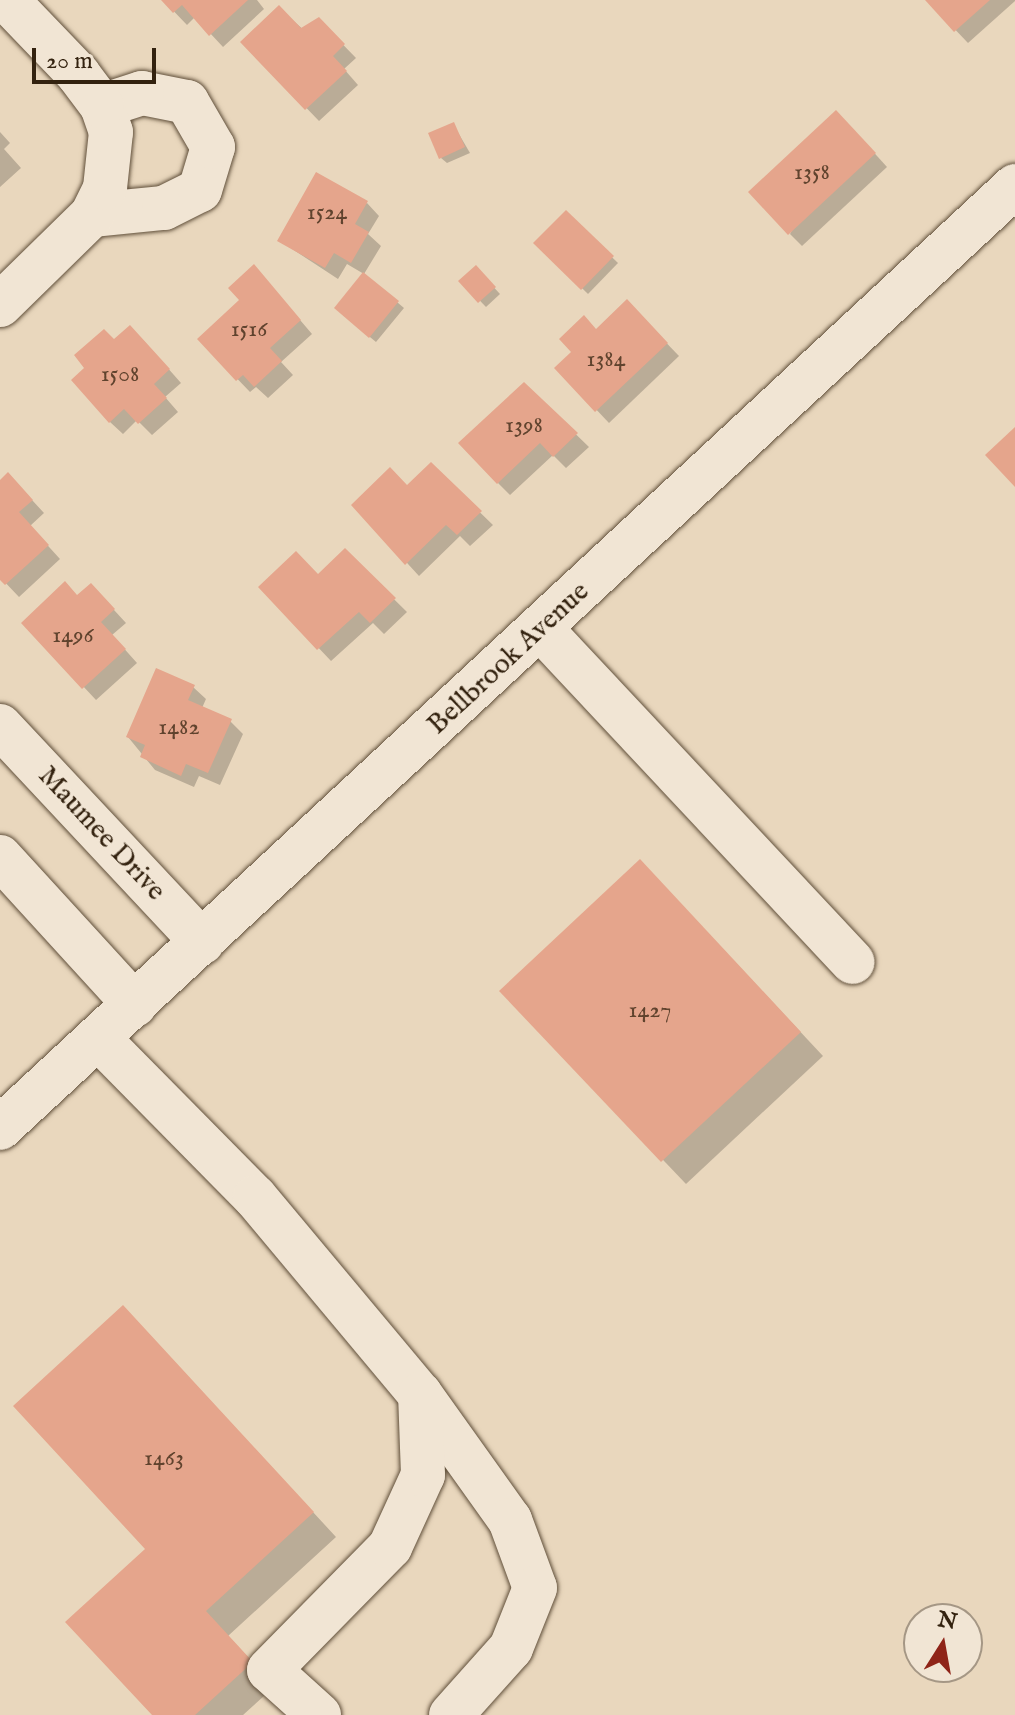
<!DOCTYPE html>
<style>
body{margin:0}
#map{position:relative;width:1015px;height:1715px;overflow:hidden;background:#e9d7bd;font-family:"IM FELL English",serif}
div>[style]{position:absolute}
.shadow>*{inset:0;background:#0003}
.building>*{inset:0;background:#e5a58c}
.roads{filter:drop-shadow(0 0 2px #604f3a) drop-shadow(0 0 2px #604f3a)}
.minor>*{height:44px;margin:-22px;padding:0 22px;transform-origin:22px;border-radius:22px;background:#f1e5d4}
span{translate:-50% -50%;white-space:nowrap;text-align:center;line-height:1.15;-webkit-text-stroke:6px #f1e5d4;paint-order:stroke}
.number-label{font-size:24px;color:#60432e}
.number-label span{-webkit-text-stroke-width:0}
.street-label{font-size:28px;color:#33220f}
.north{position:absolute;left:903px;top:1603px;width:80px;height:80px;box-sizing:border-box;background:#f1e5d4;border:2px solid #a59785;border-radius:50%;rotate:11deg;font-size:22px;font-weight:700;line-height:32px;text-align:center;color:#33220f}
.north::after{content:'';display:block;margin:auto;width:28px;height:36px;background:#8f2418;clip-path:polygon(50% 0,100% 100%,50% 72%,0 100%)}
.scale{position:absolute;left:32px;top:48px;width:124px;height:36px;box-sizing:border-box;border:4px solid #33220f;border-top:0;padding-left:10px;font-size:24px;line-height:28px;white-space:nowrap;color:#33220f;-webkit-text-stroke:6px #f1e5d4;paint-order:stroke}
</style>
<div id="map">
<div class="shadow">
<div style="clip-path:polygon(163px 0,257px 0,264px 9px,223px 47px,195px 17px,187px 25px)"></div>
<div style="clip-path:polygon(927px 0,1015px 0,1015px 1px,968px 43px)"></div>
<div style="clip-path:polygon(279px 8px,306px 32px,319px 20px,356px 58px,344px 69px,358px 85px,319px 121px,243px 42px)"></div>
<div style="clip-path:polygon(453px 124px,470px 153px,447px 163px,441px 158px)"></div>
<div style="clip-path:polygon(849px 125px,887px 167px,802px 246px,790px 234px)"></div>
<div style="clip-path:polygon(0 132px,10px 143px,4px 149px,21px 168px,0 187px)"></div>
<div style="clip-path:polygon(367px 203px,379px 216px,368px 234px,381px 246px,364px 274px,404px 308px,376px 342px,342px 314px,364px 274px,347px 264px,338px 279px,280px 241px)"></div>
<div style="clip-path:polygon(566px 213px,618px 263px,588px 294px,536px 243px)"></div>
<div style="clip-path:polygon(254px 266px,312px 334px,281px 362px,293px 375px,268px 398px,256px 387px,250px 392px,199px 339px,242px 300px)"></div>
<div style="clip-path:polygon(476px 268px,500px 294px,486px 307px,461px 281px)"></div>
<div style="clip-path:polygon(627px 302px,679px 356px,609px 423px,557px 368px)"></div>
<div style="clip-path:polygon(143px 340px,181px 383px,165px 397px,178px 412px,152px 435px,137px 420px,123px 434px,110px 422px,87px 368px,114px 342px)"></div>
<div style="clip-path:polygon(524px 384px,589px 447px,566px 468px,553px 455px,510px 495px,498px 483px)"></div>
<div style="clip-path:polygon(431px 465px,493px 525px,470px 546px,460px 536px,419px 576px,354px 505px,408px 488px)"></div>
<div style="clip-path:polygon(0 483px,21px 488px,44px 513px,30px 526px,60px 559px,19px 597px,0 577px)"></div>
<div style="clip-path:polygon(345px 551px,407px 612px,384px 634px,373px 623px,331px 661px,261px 587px,318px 576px)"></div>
<div style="clip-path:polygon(78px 597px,103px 598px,126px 623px,112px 635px,137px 663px,96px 700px,24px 623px)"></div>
<div style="clip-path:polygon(193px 687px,206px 699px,202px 708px,230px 721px,243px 734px,220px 785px,199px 776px,194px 787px,155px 770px,128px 737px)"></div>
<div style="clip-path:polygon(663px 885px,823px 1056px,686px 1184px,502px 991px)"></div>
<div style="clip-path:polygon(146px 1331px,336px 1537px,228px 1636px,275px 1686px,243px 1715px,154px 1715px)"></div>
</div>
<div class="building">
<div style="clip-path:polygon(161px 0,248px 0,209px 36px,182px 5px,173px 13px)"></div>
<div style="clip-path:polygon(925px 0,990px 0,954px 32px)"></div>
<div style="clip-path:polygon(279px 5px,301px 28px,319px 17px,345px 44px,333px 56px,347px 71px,305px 110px,240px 42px)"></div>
<div style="clip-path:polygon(836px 110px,876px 153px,788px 235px,748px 192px)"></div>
<div style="clip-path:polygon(454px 122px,465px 147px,439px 159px,428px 133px)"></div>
<div style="clip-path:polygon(316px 172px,368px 201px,355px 224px,369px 232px,351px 263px,334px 253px,325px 268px,277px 241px)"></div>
<div style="clip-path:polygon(566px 210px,614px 256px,581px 290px,533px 243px)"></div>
<div style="clip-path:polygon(254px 264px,301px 320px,270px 348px,282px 361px,254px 387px,243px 375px,236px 381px,197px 339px,239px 300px,228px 288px)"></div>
<div style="clip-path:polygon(476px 265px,496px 287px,478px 303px,458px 281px)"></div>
<div style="clip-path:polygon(363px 272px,399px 301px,369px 338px,334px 308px)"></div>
<div style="clip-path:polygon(627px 299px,668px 343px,595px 412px,554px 368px,571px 352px,559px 339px,584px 315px,596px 329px)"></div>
<div style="clip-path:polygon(130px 325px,170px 369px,154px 384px,167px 398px,138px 424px,124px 409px,109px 423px,71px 380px,84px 368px,74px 355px,104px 329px,114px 339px)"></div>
<div style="clip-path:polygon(524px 382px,578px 433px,553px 457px,540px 443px,497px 484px,458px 443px)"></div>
<div style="clip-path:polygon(1015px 427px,1015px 487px,985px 455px)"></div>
<div style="clip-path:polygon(431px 462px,482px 511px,457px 535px,446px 525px,405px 565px,351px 505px,390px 467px,407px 485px)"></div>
<div style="clip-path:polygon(8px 472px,33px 500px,19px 512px,49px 545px,5px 585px,0 580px,0 480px)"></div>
<div style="clip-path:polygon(345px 548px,396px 598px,370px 623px,359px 612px,317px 650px,258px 587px,296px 551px,318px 574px)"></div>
<div style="clip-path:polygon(65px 581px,77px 595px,91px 583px,115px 609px,101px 622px,126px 649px,82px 689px,21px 623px)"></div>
<div style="clip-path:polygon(156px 668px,195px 685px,188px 700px,232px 719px,208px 773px,186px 764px,181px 776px,140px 757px,145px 745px,126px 737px)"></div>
<div style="clip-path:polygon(640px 859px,801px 1032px,661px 1162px,499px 991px)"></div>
<div style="clip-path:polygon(123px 1305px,314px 1512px,206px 1611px,253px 1662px,195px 1715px,152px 1715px,65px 1622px,145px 1549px,13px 1406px)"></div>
</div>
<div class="roads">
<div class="minor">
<div style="left:92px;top:215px;width:72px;rotate:-5.6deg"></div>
<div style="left:164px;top:208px;width:40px;rotate:-26.6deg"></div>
<div style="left:200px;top:190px;width:45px;rotate:-73.2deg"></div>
<div style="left:213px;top:147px;width:52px;rotate:-120deg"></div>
<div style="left:187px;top:102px;width:46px;rotate:-168.7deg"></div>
<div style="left:142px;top:93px;width:42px;rotate:162deg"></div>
<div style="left:0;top:305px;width:129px;rotate:-44.4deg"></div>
<div style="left:92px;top:215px;width:30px;rotate:-64deg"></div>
<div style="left:105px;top:188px;width:56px;rotate:-83.9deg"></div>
<div style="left:111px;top:132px;width:28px;rotate:-109deg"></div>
<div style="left:102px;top:106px;width:39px;rotate:-127deg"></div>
<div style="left:79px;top:75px;width:104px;rotate:-133.8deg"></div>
<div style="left:541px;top:629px;width:456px;rotate:46.9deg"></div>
<div style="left:0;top:726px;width:296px;rotate:46.9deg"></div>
<div style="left:0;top:857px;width:200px;rotate:47.6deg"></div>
<div style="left:98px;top:1038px;width:223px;rotate:45.4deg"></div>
<div style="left:255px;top:1197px;width:257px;rotate:50.1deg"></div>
<div style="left:420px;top:1394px;width:155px;rotate:54.5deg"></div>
<div style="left:510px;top:1520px;width:72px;rotate:69.8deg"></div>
<div style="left:535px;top:1588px;width:65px;rotate:111.8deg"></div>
<div style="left:511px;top:1648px;width:90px;rotate:131.8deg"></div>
<div style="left:0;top:1128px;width:1385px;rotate:-42.86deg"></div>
<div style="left:319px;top:1715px;width:67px;rotate:-138deg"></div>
<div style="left:269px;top:1670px;width:173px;rotate:-45.5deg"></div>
<div style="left:390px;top:1547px;width:79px;rotate:-65.4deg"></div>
<div style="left:423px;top:1475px;width:81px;rotate:-92.1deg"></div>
</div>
</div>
<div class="number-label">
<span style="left:812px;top:173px">1358</span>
<span style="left:327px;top:213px">1524</span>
<span style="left:249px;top:330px">1516</span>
<span style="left:606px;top:360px">1384</span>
<span style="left:120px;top:375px">1508</span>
<span style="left:524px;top:426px">1398</span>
<span style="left:73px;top:636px">1496</span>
<span style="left:179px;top:728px">1482</span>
<span style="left:650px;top:1011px">1427</span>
<span style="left:164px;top:1459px">1463</span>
</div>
<div class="street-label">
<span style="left:509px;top:659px;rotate:-43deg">Bellbrook Avenue</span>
<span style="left:101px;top:834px;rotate:47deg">Maumee Drive</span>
</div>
<div class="north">N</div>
<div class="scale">20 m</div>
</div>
